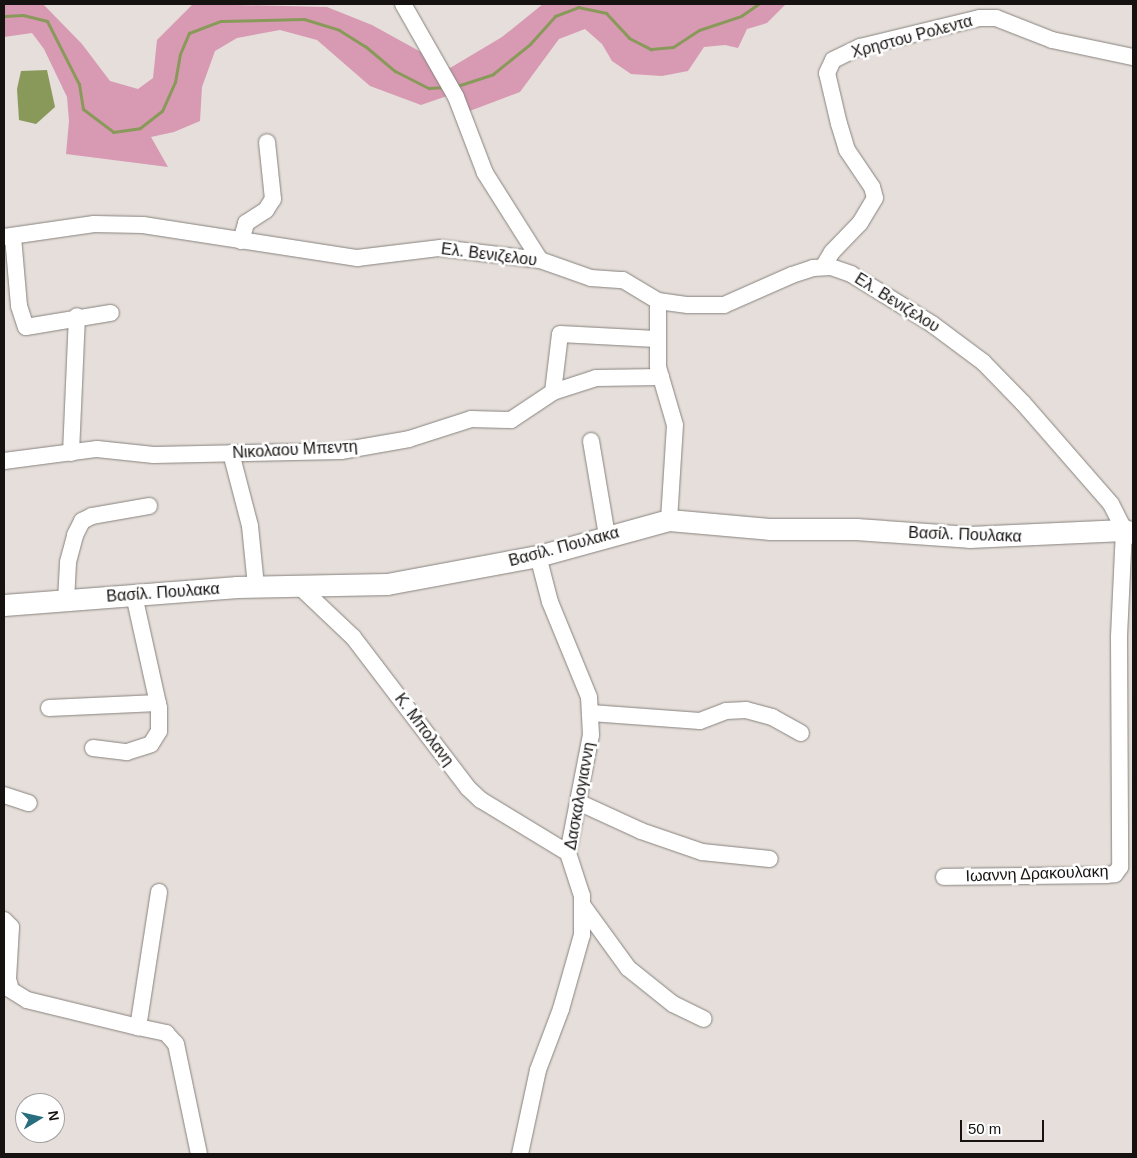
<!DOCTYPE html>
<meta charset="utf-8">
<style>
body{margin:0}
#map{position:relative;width:1137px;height:1158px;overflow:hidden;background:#e5deda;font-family:Arial,sans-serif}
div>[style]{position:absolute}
.green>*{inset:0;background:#d89ab3}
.water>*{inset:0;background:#89995a}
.stream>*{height:3px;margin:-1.5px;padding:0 1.5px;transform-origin:1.5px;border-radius:1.5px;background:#89995a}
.roads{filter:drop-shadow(0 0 1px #88837f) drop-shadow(0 0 1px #88837f)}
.minor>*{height:16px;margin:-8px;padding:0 8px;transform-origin:8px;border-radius:8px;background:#fff}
.major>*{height:21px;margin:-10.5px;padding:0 10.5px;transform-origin:10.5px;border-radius:10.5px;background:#fff}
span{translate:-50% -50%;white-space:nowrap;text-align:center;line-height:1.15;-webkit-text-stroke:5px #fff;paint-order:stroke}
.street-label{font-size:16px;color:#151211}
.frame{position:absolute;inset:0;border:5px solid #151211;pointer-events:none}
.north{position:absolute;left:15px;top:1093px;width:50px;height:50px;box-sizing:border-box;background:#fff;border:1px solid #a1a0a0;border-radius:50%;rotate:81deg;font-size:14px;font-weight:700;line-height:20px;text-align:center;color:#151211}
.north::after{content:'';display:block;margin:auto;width:18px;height:22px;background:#296e7e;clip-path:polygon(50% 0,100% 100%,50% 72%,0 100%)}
.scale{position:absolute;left:960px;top:1120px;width:84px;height:22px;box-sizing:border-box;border:2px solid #151211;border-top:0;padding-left:6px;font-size:15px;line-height:18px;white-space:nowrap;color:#151211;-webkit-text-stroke:4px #fff;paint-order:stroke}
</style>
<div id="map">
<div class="green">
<div style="clip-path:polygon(4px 4px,43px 4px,82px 44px,110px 81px,138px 89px,153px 78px,157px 40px,193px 4px,327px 7px,372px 25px,450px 68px,502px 37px,543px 4px,786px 4px,767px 23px,747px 29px,738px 48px,725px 45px,704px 47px,688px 71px,662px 76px,631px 74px,612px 61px,602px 44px,585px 29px,559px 39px,520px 92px,459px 115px,447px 96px,421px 105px,370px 86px,317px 40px,280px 30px,237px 38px,215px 51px,202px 87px,200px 121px,174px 132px,151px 137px,168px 167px,66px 154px,69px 121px,67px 97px,44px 49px,32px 33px,4px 37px)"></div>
</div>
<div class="water">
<div style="clip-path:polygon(47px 70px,55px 107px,36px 124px,19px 120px,17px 89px,21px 71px)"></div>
</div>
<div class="stream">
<div style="left:4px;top:16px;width:19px;rotate:-3deg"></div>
<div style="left:23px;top:15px;width:25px;rotate:14deg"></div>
<div style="left:47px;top:21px;width:71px;rotate:63.1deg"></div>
<div style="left:79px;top:84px;width:25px;rotate:81deg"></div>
<div style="left:83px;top:109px;width:38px;rotate:37deg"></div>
<div style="left:113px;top:132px;width:27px;rotate:-8deg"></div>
<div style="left:140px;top:128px;width:28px;rotate:-38deg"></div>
<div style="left:162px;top:111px;width:32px;rotate:-66deg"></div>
<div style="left:175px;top:82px;width:28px;rotate:-80deg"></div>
<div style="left:180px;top:54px;width:23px;rotate:-67deg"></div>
<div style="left:189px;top:33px;width:34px;rotate:-21deg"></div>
<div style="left:221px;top:21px;width:83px;rotate:-1.4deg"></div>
<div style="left:304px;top:19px;width:37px;rotate:17deg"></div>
<div style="left:339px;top:30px;width:31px;rotate:32deg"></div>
<div style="left:365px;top:46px;width:39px;rotate:40deg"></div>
<div style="left:395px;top:71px;width:38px;rotate:27deg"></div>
<div style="left:429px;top:88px;width:16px;rotate:-4deg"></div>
<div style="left:457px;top:86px;width:38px;rotate:-18deg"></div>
<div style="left:493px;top:74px;width:48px;rotate:-39deg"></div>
<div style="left:530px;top:44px;width:38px;rotate:-48deg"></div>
<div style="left:555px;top:16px;width:25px;rotate:-21deg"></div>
<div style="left:578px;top:7px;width:29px;rotate:12deg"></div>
<div style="left:606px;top:13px;width:34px;rotate:47deg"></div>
<div style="left:629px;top:38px;width:25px;rotate:27deg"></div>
<div style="left:651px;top:49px;width:22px;rotate:-5deg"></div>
<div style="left:673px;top:47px;width:31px;rotate:-33deg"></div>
<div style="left:699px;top:30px;width:44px;rotate:-18.4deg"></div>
<div style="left:741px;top:16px;width:21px;rotate:-35deg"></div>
</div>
<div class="roads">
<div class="minor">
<div style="left:403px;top:4px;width:107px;rotate:60.3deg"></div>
<div style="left:456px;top:97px;width:81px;rotate:69.1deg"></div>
<div style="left:485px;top:173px;width:103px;rotate:57.7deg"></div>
<div style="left:4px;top:237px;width:91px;rotate:-8.2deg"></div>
<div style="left:94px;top:224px;width:49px;rotate:1.2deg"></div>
<div style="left:143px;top:225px;width:217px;rotate:8.8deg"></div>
<div style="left:357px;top:258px;width:84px;rotate:-6.9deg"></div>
<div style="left:440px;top:248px;width:101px;rotate:6.8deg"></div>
<div style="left:540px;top:260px;width:54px;rotate:19.4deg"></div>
<div style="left:591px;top:278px;width:32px;rotate:4deg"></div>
<div style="left:623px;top:280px;width:41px;rotate:31deg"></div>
<div style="left:658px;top:301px;width:30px;rotate:8deg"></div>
<div style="left:688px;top:305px;width:36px"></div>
<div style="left:724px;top:305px;width:74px;rotate:-23.8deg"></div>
<div style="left:792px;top:275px;width:22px;rotate:-18deg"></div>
<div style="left:813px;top:268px;width:18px;rotate:-3deg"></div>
<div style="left:831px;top:267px;width:21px;rotate:19deg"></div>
<div style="left:851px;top:274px;width:95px;rotate:31.7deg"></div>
<div style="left:932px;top:324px;width:64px;rotate:36.7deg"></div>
<div style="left:983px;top:362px;width:57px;rotate:45.7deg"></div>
<div style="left:1023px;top:403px;width:134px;rotate:48.9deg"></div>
<div style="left:1111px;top:504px;width:29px;rotate:63deg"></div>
<div style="left:1124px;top:530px;width:108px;rotate:92.7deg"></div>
<div style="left:1119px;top:638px;width:229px;rotate:89.7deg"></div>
<div style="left:1120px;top:867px;width:9px;rotate:126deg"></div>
<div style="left:1115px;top:874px;width:9px;rotate:174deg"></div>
<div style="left:1106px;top:875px;width:162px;rotate:179.3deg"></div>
<div style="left:13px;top:237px;width:69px;rotate:85deg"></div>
<div style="left:19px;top:306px;width:22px;rotate:72deg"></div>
<div style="left:26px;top:327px;width:86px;rotate:-9.4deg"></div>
<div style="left:241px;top:241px;width:19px;rotate:-74deg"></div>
<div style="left:246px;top:223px;width:24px;rotate:-33deg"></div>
<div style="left:266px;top:210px;width:13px;rotate:-58deg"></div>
<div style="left:273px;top:199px;width:57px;rotate:-96deg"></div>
<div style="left:823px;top:267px;width:17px;rotate:-59deg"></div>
<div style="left:832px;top:252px;width:40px;rotate:-46deg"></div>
<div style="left:860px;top:223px;width:29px;rotate:-59deg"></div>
<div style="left:875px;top:198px;width:11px;rotate:-105deg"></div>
<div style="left:872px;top:187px;width:45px;rotate:-124deg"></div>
<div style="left:847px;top:150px;width:27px;rotate:-107deg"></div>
<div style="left:839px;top:124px;width:52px;rotate:-103.2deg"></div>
<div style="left:827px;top:73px;width:14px;rotate:-65deg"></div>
<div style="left:833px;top:60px;width:30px;rotate:-26deg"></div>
<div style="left:860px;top:47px;width:123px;rotate:-13.6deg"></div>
<div style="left:980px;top:18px;width:16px"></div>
<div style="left:996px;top:18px;width:60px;rotate:21.4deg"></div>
<div style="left:1052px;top:40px;width:83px;rotate:11.9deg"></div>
<div style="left:658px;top:301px;width:66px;rotate:90deg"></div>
<div style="left:658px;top:367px;width:60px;rotate:73.7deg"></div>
<div style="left:675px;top:425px;width:95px;rotate:93.6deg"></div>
<div style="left:553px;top:392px;width:58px;rotate:-83.1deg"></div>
<div style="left:560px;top:334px;width:96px;rotate:3deg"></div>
<div style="left:591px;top:441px;width:96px;rotate:80.4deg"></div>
<div style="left:71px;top:453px;width:137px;rotate:-87.5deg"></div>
<div style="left:231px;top:453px;width:75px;rotate:75.4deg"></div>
<div style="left:250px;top:526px;width:60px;rotate:84.3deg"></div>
<div style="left:4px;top:461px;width:94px;rotate:-7.4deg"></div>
<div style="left:97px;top:449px;width:57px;rotate:6deg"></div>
<div style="left:154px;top:455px;width:187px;rotate:-1.2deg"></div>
<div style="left:341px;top:451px;width:69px;rotate:-10deg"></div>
<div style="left:409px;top:439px;width:65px;rotate:-17.9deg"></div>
<div style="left:471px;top:419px;width:40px;rotate:1.4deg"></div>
<div style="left:511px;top:420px;width:50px;rotate:-33.7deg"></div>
<div style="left:553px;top:392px;width:45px;rotate:-18deg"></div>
<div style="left:596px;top:378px;width:65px;rotate:-0.9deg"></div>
<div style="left:299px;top:586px;width:74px;rotate:43.4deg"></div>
<div style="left:353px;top:637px;width:190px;rotate:52.7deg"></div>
<div style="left:468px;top:788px;width:18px;rotate:43deg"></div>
<div style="left:481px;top:800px;width:102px;rotate:31.3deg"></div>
<div style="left:66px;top:601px;width:39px;rotate:-87deg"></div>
<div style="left:68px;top:562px;width:28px;rotate:-75deg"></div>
<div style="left:75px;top:535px;width:16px;rotate:-63deg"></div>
<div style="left:82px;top:521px;width:11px;rotate:-27deg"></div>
<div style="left:92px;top:516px;width:58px;rotate:-10deg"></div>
<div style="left:49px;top:708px;width:109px;rotate:-2.6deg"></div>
<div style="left:591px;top:713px;width:109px;rotate:4.2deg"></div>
<div style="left:700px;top:721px;width:28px;rotate:-21deg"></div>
<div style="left:726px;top:711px;width:20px;rotate:-3deg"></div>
<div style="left:746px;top:710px;width:27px;rotate:15deg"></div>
<div style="left:772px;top:717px;width:33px;rotate:29deg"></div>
<div style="left:93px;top:748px;width:34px;rotate:7deg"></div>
<div style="left:127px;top:752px;width:25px;rotate:-18deg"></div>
<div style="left:151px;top:744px;width:15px;rotate:-58deg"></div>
<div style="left:159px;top:731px;width:23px;rotate:-90deg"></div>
<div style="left:159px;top:708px;width:116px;rotate:-102.5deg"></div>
<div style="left:4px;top:795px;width:26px;rotate:18deg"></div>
<div style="left:578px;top:802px;width:69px;rotate:24.7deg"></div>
<div style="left:641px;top:831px;width:65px;rotate:19deg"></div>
<div style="left:702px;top:852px;width:68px;rotate:5.9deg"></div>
<div style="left:159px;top:892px;width:137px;rotate:98.8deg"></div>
<div style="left:138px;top:1027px;width:29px;rotate:12deg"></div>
<div style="left:166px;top:1033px;width:15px;rotate:48deg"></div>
<div style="left:176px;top:1044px;width:112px;rotate:78.2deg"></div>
<div style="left:583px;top:906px;width:77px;rotate:54deg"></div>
<div style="left:628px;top:968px;width:58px;rotate:38.7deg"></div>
<div style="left:673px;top:1004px;width:34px;rotate:26deg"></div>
<div style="left:4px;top:920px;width:10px;rotate:45deg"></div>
<div style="left:11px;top:927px;width:52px;rotate:93.3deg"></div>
<div style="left:8px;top:979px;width:11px;rotate:75deg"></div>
<div style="left:11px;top:990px;width:19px;rotate:32deg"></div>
<div style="left:27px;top:1000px;width:114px;rotate:13.7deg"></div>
<div style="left:520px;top:1154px;width:86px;rotate:-77.9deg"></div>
<div style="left:538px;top:1070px;width:65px;rotate:-69.3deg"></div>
<div style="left:561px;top:1009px;width:77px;rotate:-74.2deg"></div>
<div style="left:582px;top:935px;width:39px;rotate:-90deg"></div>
<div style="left:582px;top:896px;width:45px;rotate:-108deg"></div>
<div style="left:568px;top:853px;width:120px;rotate:-79deg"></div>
<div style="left:591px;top:735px;width:38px;rotate:-93deg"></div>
<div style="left:589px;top:697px;width:103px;rotate:-112.3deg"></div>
<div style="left:550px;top:602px;width:48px;rotate:-104.6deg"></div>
</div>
<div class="major">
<div style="left:4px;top:605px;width:234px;rotate:-4.4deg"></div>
<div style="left:237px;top:587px;width:150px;rotate:-1.1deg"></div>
<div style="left:387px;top:584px;width:154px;rotate:-10.5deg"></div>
<div style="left:538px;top:556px;width:136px;rotate:-15.4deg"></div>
<div style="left:669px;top:520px;width:100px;rotate:5.1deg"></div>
<div style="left:769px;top:529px;width:87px"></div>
<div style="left:856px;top:529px;width:113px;rotate:4deg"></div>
<div style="left:969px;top:537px;width:155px;rotate:-2.6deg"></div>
<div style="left:1124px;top:530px;width:9px;rotate:18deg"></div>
</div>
</div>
<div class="street-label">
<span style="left:912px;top:37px;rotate:-15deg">Χρηστου Ρολεντα</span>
<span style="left:489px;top:255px;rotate:7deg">Ελ. Βενιζελου</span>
<span style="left:897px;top:303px;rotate:32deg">Ελ. Βενιζελου</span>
<span style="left:295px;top:450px;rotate:-3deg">Νικολαου Μπεντη</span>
<span style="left:965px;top:535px;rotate:2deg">Βασίλ. Πουλακα</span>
<span style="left:564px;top:547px;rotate:-15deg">Βασίλ. Πουλακα</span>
<span style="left:163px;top:593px;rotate:-4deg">Βασίλ. Πουλακα</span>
<span style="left:424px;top:730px;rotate:53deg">Κ. Μπολανη</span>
<span style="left:580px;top:796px;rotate:-80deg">Δασκαλογιαννη</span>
<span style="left:1037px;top:874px;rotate:-2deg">Ιωαννη Δρακουλακη</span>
</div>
<div class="frame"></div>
<div class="north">N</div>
<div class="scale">50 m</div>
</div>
